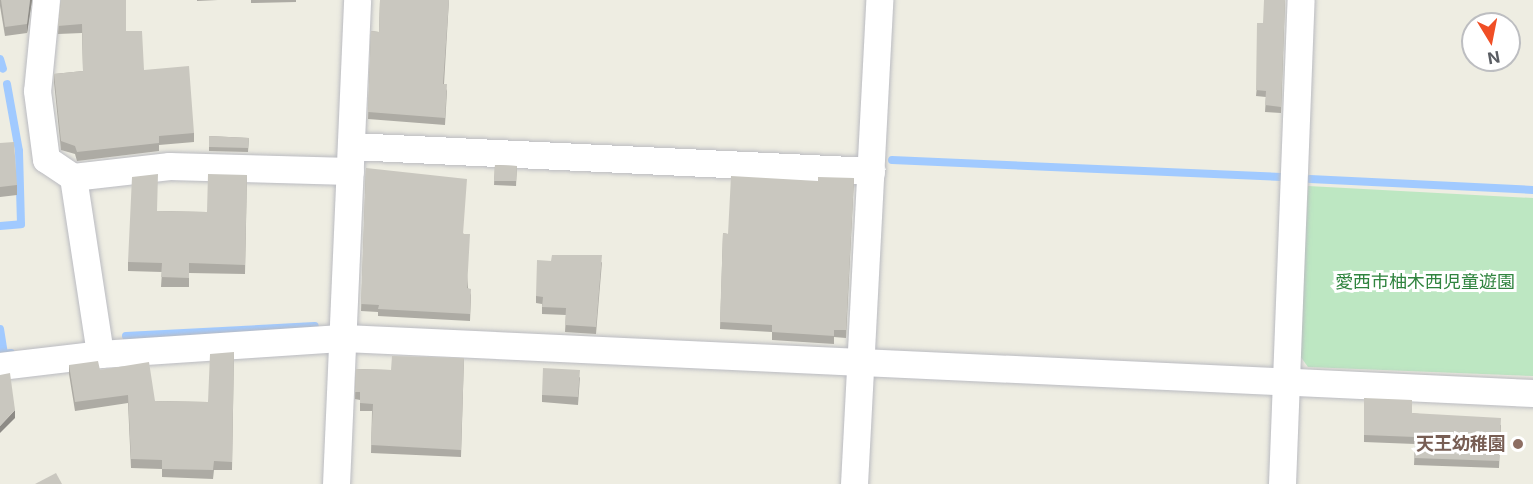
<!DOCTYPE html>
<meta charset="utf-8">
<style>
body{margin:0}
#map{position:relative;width:1533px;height:484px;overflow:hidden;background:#eeede2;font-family:Inter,"Noto Sans JP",sans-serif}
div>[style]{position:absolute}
.green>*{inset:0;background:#bde7c2}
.stream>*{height:8px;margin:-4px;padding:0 4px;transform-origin:4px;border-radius:4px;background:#a1caff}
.roads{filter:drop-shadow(0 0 2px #babbc1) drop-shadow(0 0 2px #babbc1)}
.street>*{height:27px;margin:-13.5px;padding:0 13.5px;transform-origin:13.5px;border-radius:13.5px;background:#fff}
.wall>*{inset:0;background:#adaba4}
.shaded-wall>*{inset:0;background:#8d8b86}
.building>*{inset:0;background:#c9c7bf}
.dots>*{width:16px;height:16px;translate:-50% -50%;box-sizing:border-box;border:3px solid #fff;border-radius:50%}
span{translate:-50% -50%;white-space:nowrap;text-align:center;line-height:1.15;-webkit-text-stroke:6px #fff;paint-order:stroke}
.park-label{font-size:18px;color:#30843f}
.education-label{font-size:18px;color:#785e54;font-weight:700}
.right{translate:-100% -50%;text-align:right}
.north{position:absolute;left:1461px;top:12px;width:60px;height:60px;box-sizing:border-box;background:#fff;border:2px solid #bdbec1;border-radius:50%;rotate:170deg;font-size:16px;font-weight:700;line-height:24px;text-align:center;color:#5a5d63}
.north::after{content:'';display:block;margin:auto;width:21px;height:27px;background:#f04e25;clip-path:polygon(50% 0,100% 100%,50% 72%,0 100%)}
</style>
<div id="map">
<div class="green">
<div style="clip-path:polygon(1308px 186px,1533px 198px,1533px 376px,1308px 367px,1300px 356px)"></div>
</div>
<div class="stream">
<div style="left:0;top:59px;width:10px;rotate:73deg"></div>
<div style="left:892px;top:160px;width:390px;rotate:2.5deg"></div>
<div style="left:1310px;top:179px;width:223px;rotate:2.8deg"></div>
<div style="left:0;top:226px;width:21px;rotate:-5deg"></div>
<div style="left:21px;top:224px;width:73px;rotate:-91.6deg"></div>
<div style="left:19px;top:151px;width:68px;rotate:-100.2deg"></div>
<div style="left:0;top:329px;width:25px;rotate:81deg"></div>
<div style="left:4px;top:354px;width:7px;rotate:-8deg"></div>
<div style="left:126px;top:336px;width:189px;rotate:-3deg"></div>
</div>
<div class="roads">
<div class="street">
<div style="left:46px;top:0;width:91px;rotate:95.6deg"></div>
<div style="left:37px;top:91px;width:69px;rotate:82.5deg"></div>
<div style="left:46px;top:159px;width:32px;rotate:34deg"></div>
<div style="left:73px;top:177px;width:179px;rotate:81.3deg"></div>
<div style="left:351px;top:146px;width:521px;rotate:2.75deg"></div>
<div style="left:73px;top:177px;width:97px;rotate:-6.5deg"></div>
<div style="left:169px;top:166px;width:181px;rotate:1.6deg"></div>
<div style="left:0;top:366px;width:101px;rotate:-6.8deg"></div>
<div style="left:100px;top:354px;width:245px;rotate:-3.8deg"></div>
<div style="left:344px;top:338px;width:1190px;rotate:2.65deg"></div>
<div style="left:336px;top:484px;width:484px;rotate:-87.5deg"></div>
<div style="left:854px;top:484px;width:485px;rotate:-87deg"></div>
<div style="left:1282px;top:484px;width:484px;rotate:-87.8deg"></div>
</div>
</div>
<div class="wall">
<div style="clip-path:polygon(0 0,32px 0,27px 33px,5px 36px,0 6px)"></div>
<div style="clip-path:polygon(61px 0,126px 31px,144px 70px,194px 133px,194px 142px,159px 145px,159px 151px,77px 161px,75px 154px,61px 150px,54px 82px,54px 74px,83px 71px,82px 33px,58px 34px)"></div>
<div style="clip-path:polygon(197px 0,218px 0,197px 1px)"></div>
<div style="clip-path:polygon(251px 0,296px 0,296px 2px,251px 3px)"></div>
<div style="clip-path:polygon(380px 0,449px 0,444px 84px,447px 91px,445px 125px,368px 119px,371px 31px,379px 32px)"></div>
<div style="clip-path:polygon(1285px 0,1281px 113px,1265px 112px,1266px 97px,1256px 96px,1263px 23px)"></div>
<div style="clip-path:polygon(209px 136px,249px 138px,248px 152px,209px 151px)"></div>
<div style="clip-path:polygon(0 143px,17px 185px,17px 195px,0 197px)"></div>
<div style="clip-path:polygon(495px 165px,517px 166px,516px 186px,494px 185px)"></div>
<div style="clip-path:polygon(366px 168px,464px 234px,468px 288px,471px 295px,470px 321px,378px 316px,378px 312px,361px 311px)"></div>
<div style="clip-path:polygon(247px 175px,245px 274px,189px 273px,189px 287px,161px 287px,162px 272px,128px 271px,128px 262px,157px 211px,207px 212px)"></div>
<div style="clip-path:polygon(854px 178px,846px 338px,834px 337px,834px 344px,772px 340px,772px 332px,720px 329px,723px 233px,728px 234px,818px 181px)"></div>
<div style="clip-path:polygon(602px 262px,596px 334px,565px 332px,566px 315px,542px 314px,542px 304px,536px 303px,536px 296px)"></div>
<div style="clip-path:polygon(234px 352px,232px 470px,214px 470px,213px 479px,162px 477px,162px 469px,131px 468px,128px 403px,75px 411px,69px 374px,69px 365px,100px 370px,155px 401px,208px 402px)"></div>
<div style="clip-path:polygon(464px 358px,461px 457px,371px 453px,372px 411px,360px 411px,360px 400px,355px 399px,356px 369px,391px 370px)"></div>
<div style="clip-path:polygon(580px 377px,578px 405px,542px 402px,542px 395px)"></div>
<div style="clip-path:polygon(1364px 398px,1412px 413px,1501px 425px,1499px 468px,1414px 465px,1415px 444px,1364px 442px)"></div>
</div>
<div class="shaded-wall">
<div style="clip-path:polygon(30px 0,32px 0,27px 33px,27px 24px)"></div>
<div style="clip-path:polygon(15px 410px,15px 418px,0 433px,0 426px)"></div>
</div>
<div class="building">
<div style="clip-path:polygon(1px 0,30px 0,27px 24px,5px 27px)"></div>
<div style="clip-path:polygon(61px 0,126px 0,126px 31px,142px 31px,144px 70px,189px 66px,194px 133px,159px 136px,159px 143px,77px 152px,75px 146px,61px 141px,54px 74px,83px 71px,82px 24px,58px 26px)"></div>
<div style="clip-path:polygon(380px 0,449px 0,443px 84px,447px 84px,445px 118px,368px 112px,371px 31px,379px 32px)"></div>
<div style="clip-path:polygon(1264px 0,1285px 0,1281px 107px,1265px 105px,1266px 91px,1256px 90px,1257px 23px,1263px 23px)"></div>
<div style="clip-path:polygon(209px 136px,249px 138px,248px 148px,209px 147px)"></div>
<div style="clip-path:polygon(14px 142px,17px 185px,0 187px,0 143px)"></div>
<div style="clip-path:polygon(495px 165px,517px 166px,516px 181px,494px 181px)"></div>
<div style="clip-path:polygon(366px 168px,467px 179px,463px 234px,470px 234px,467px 288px,471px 289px,470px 314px,378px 309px,379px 305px,361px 304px)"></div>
<div style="clip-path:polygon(158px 174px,157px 211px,207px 212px,208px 174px,247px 175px,245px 265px,189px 263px,189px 278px,161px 277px,162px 263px,128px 262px,132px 177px)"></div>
<div style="clip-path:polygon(731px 176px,818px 181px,818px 177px,854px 178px,846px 330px,834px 330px,834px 336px,772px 332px,772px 325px,720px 322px,723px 233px,728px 234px)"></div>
<div style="clip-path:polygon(552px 255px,602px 255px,596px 327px,565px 325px,566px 308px,542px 307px,543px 297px,536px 296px,537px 260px,551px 261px)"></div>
<div style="clip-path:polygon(234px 352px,232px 462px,214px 461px,213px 470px,162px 469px,162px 460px,131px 459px,128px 395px,75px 402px,69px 365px,98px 361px,100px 370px,149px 362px,155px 401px,208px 402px,210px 354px)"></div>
<div style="clip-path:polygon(392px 356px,464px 358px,461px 450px,371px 445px,373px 404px,360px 403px,360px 392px,355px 392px,356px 369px,391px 370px)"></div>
<div style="clip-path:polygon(543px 368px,580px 370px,578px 397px,542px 395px)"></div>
<div style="clip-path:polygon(10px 373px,15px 410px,0 426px,0 375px)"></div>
<div style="clip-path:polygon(1364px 398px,1412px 400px,1412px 413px,1501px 418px,1499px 461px,1414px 458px,1415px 437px,1364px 435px)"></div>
<div style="clip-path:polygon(56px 473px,62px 484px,35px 484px)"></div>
</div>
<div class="dots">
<div style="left:1518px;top:444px;background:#8d6e63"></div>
</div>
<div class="park-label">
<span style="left:1425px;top:282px">愛西市柚木西児童遊園</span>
</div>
<div class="education-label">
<span class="right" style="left:1506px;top:444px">天王幼稚園</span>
</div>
<div class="north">N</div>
</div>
